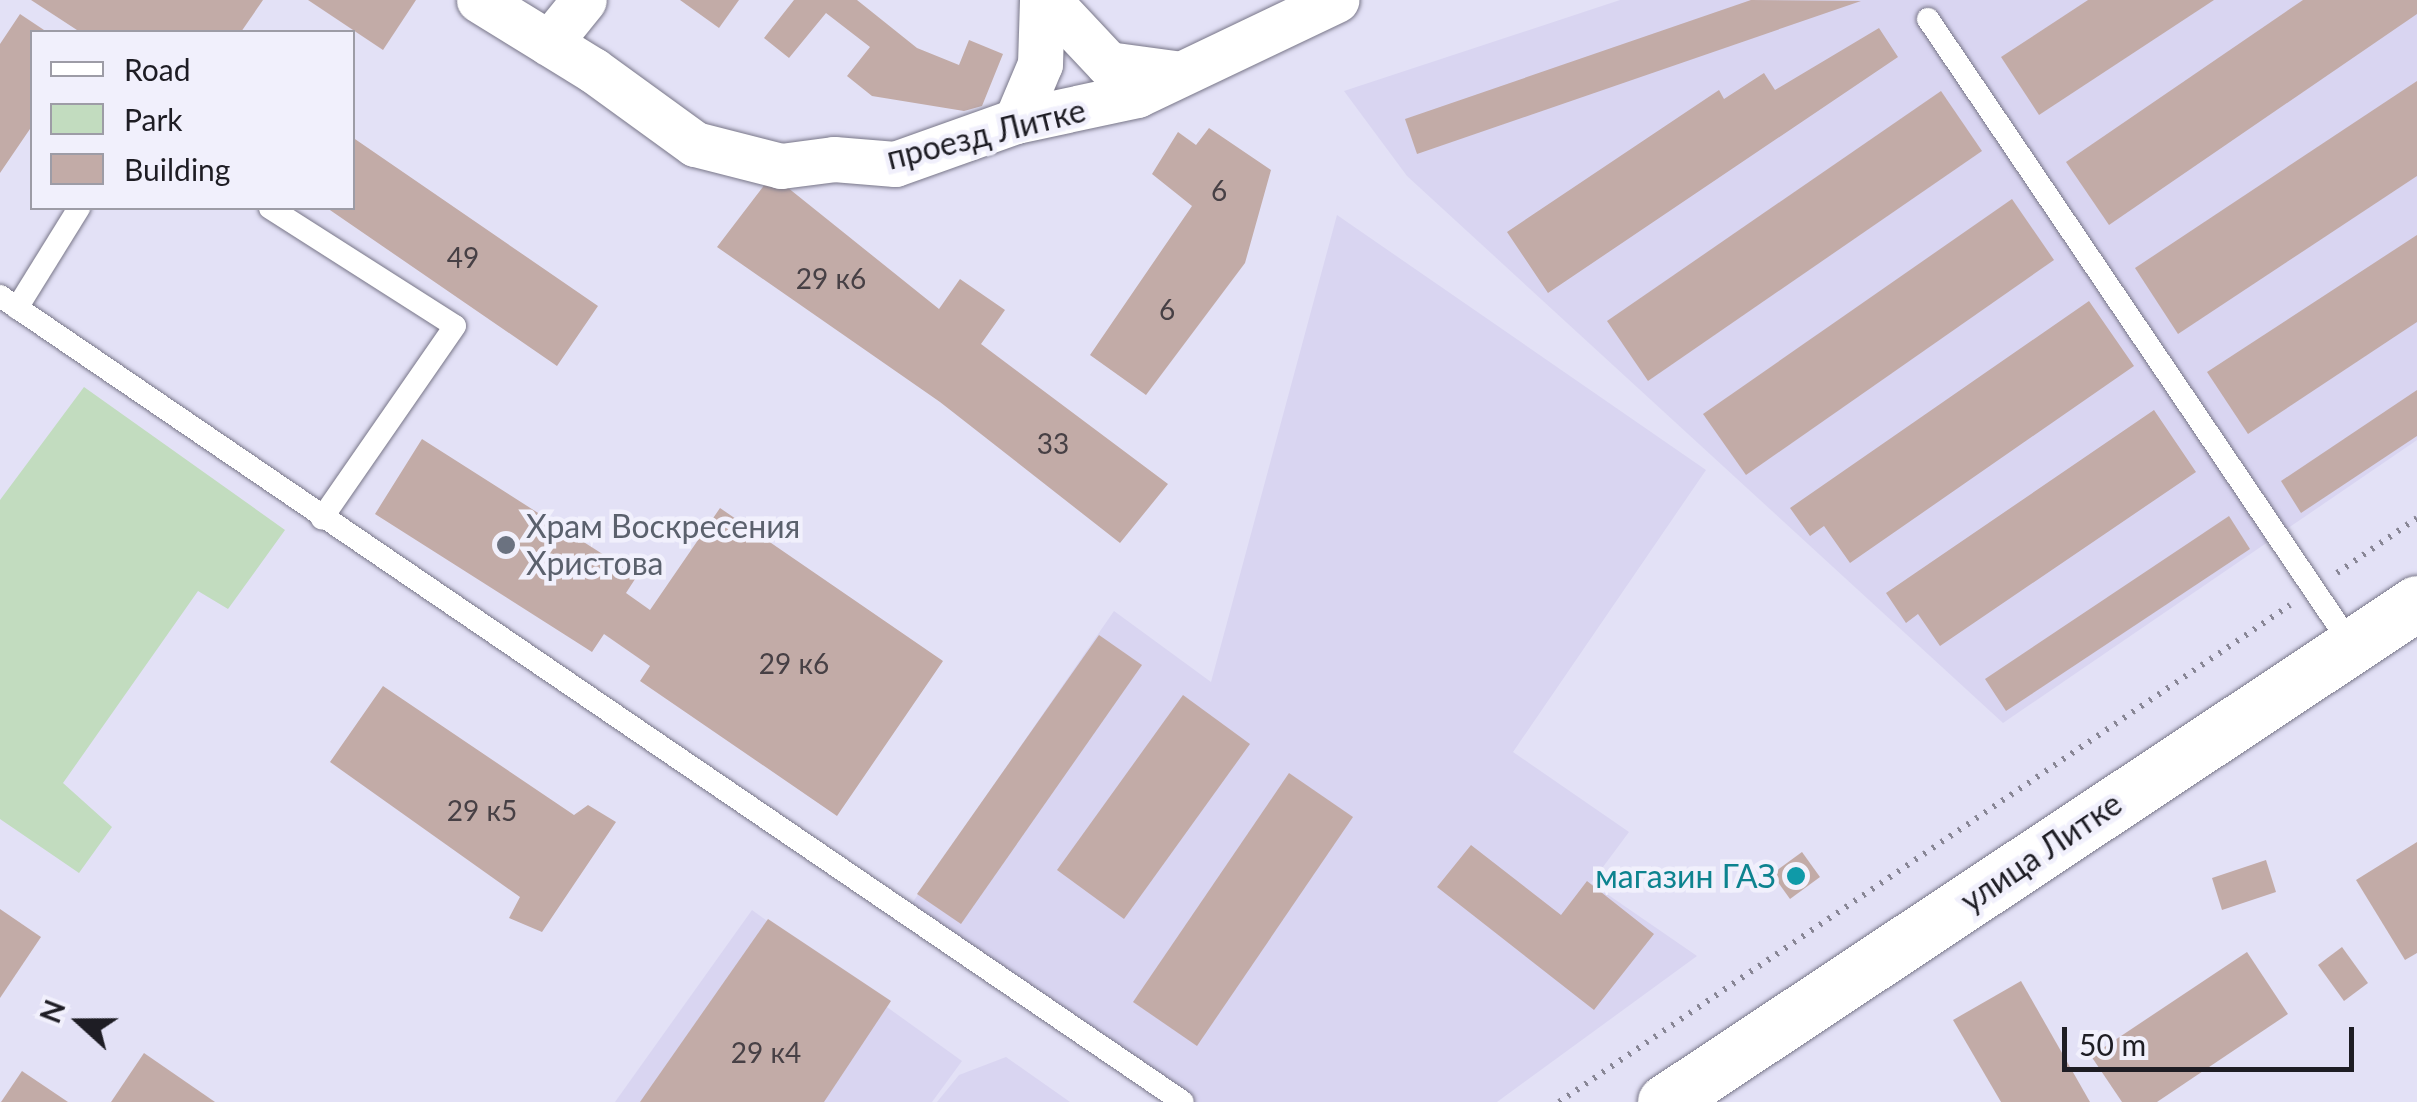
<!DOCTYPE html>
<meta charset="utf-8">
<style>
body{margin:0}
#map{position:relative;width:2417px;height:1102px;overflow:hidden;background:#e3e1f6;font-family:Lato,sans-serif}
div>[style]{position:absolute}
.built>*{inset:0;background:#d9d5f1}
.green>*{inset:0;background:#c2dcbf}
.building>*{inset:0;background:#c2aba7}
.path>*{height:6px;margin-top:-3px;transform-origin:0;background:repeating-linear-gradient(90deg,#888695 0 2.5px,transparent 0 10.5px)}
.roads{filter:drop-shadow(0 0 2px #787688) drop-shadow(0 0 2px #787688)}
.lane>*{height:22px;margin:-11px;padding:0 11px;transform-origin:11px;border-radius:11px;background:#fff}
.street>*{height:45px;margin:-22.5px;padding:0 22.5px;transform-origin:22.5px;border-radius:22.5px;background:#fff}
.secondary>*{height:55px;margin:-27.5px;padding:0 27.5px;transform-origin:27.5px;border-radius:27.5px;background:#fff}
.dots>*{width:28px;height:28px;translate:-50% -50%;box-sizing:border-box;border:5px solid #f1f0fc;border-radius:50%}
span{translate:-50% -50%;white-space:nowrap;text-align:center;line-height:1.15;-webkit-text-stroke:9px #f1f0fc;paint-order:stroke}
.number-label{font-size:28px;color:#474045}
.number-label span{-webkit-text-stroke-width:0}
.street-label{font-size:32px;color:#1e1d24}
.worship-label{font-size:32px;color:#5b616d}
.left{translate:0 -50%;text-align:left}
.culture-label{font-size:32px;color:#0d838f}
.right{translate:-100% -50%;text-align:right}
.legend{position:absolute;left:30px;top:30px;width:325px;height:180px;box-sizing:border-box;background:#f1f0fc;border:2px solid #9d9ca6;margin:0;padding:12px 18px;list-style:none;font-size:30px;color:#1e1d24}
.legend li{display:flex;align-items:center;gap:20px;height:50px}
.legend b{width:50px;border:2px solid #9d9ca6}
.north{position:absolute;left:30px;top:972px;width:100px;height:100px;-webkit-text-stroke:8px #f1f0fc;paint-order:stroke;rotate:291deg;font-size:28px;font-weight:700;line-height:40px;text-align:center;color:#1e1d24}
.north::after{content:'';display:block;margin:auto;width:35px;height:45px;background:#1e1d24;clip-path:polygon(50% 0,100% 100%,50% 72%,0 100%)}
.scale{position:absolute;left:2062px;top:1027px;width:292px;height:45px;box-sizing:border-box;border:5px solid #1e1d24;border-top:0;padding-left:12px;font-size:30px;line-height:35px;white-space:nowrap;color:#1e1d24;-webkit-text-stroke:8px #f1f0fc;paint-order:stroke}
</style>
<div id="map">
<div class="built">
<div style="clip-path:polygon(1620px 0,2417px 0,2417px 440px,2003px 723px,1407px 176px,1344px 91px)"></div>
<div style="clip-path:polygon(1337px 215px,1706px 470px,1513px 752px,1629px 832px,1591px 883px,1697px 956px,1497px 1102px,1181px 1102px,908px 909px,1114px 611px,1211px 682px)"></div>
<div style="clip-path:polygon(752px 910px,962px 1061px,932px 1102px,615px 1102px)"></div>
<div style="clip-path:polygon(1006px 1057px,1070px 1102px,937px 1102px,959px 1075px)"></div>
</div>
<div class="green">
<div style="clip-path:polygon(84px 387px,285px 530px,228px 609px,198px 591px,63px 783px,112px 827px,79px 873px,0 819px,0 500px)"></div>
</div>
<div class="building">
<div style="clip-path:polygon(31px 0,263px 0,241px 32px,80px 32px)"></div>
<div style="clip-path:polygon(308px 0,416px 0,383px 50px)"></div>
<div style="clip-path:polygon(680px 0,739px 0,719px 28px)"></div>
<div style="clip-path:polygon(794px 0,857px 0,917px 48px,959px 65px,969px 40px,1003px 54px,982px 106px,964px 111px,872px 96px,847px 76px,870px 47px,826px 13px,789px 58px,764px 38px)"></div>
<div style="clip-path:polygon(1751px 0,1861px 1px,1417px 154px,1405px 119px)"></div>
<div style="clip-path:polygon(2088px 0,2214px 0,2039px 115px,2001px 57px)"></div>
<div style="clip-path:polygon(2303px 0,2417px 0,2417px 14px,2109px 225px,2066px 162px)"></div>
<div style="clip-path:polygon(20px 14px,47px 32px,32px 32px,32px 126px,0 173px,0 44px)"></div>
<div style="clip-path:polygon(1879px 28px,1898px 57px,1548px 293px,1507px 232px,1719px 90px,1724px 99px,1764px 73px,1775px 90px)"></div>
<div style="clip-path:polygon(2417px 81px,2417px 176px,2178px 334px,2135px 268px)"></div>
<div style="clip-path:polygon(1941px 91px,1982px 151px,1648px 381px,1607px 321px)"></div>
<div style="clip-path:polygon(1209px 128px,1271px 170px,1245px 263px,1146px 395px,1090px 355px,1192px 206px,1152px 174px,1178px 132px,1196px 145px)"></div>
<div style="clip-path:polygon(352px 137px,598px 306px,557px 366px,327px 208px,352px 208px)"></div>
<div style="clip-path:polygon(772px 175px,939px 309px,960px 279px,1005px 310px,981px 344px,1168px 484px,1120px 543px,940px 402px,717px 247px)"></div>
<div style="clip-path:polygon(2012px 199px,2054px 260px,1746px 475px,1703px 414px)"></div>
<div style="clip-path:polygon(2417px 235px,2417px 322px,2248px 434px,2207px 372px)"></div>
<div style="clip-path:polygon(2089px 301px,2134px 366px,1850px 563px,1824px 526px,1810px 536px,1790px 508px)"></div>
<div style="clip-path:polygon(2417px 390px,2417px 436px,2301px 513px,2281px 481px)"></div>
<div style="clip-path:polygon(2154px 410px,2196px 472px,1940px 646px,1918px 614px,1906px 623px,1886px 593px)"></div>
<div style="clip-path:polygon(422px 439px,637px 576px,626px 593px,650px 610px,720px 508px,943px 661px,837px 816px,640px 681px,650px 666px,604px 634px,592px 652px,375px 514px)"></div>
<div style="clip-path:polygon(2229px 516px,2250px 549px,2006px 711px,1985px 679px)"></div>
<div style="clip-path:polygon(1099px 635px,1142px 665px,961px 924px,917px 894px)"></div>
<div style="clip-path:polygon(383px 686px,574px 815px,588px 805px,616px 822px,542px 932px,509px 918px,520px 897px,330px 762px)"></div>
<div style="clip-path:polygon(1183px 695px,1250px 744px,1124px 919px,1057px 870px)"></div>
<div style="clip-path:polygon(1289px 773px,1353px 817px,1197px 1046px,1133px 1002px)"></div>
<div style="clip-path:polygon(2417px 842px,2417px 953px,2405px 960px,2356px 880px)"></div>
<div style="clip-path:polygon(1471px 845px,1561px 915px,1587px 881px,1654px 934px,1594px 1010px,1437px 887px)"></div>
<div style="clip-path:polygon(1802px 852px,1820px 877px,1790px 899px,1772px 874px)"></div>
<div style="clip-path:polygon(2266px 860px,2276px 892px,2222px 910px,2212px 878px)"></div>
<div style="clip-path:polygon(0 909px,41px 937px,0 998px)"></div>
<div style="clip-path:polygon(768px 919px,891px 1001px,824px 1102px,640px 1102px)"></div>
<div style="clip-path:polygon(2342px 947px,2368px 983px,2344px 1001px,2318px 965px)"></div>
<div style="clip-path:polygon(2247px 952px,2288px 1014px,2157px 1102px,2122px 1102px,2091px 1056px)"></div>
<div style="clip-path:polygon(2021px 981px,2090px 1102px,2001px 1102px,1953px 1020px)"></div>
<div style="clip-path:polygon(144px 1053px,215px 1102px,111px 1102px)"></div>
<div style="clip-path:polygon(22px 1071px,68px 1102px,1px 1102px)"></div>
</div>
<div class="path">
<div style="left:2337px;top:573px;width:97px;rotate:-34.5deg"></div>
<div style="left:1559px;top:1102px;width:884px;rotate:-34.21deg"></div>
</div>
<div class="roads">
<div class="lane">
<div style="left:1928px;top:19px;width:757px;rotate:55.93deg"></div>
<div style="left:270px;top:208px;width:219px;rotate:32.5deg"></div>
<div style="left:455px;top:326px;width:234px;rotate:124.7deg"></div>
<div style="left:0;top:296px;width:1431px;rotate:34.27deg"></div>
<div style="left:17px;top:308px;width:118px;rotate:-58.2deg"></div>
</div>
<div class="street">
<div style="left:479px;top:0;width:134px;rotate:31.6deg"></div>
<div style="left:593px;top:70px;width:126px;rotate:36deg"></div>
<div style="left:695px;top:144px;width:89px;rotate:14.3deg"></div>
<div style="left:781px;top:166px;width:53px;rotate:-7.5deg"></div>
<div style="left:834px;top:159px;width:61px;rotate:4.7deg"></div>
<div style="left:895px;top:164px;width:128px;rotate:-19.6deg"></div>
<div style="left:1016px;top:121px;width:124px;rotate:-12.1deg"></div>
<div style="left:1137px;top:95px;width:221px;rotate:-25.5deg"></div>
<div style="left:1048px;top:0;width:88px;rotate:46.8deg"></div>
<div style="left:1108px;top:64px;width:67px;rotate:7.8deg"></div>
<div style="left:549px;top:43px;width:55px;rotate:-50.9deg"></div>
<div style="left:1016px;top:121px;width:62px;rotate:-67.2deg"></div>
<div style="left:1040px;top:64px;width:64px;rotate:-88.2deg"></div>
</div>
<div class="secondary">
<div style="left:1665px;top:1102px;width:902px;rotate:-33.57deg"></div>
</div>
</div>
<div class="dots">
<div style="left:506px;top:545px;background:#6b7280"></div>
<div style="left:1796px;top:876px;background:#0f9aa8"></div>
</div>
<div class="number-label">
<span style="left:1219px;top:190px">6</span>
<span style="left:463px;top:257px">49</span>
<span style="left:831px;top:278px">29 к6</span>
<span style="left:1167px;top:309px">6</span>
<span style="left:1053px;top:443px">33</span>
<span style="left:794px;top:663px">29 к6</span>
<span style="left:482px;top:810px">29 к5</span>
<span style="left:766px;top:1052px">29 к4</span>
</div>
<div class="street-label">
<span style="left:986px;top:134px;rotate:-14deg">проезд Литке</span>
<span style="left:2041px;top:852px;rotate:-34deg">улица Литке</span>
</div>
<div class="worship-label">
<span class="left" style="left:526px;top:545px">Храм Воскресения<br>Христова</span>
</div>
<div class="culture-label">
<span class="right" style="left:1776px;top:876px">магазин ГАЗ</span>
</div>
<ul class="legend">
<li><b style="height:12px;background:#fff"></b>Road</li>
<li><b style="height:28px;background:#c2dcbf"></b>Park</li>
<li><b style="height:28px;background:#c2aba7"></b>Building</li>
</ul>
<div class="north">N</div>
<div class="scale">50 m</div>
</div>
